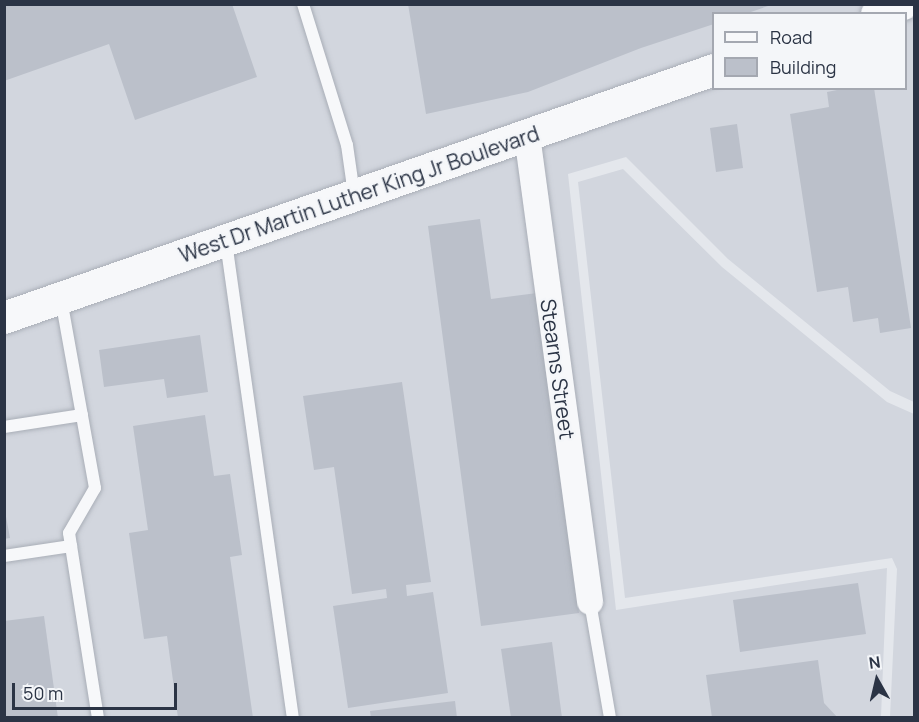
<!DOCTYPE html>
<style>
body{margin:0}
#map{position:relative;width:919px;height:722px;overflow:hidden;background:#e4e7ec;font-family:Manrope,sans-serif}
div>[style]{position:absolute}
.built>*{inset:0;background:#d2d6de}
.building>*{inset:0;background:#bbc0ca}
.roads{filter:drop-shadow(0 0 2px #a9aeb7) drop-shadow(0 0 2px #a9aeb7)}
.service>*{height:12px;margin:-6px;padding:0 6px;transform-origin:6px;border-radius:6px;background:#f7f8fa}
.minor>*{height:26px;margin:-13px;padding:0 13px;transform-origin:13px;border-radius:13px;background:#f7f8fa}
.tertiary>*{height:32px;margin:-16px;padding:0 16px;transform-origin:16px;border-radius:16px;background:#f7f8fa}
span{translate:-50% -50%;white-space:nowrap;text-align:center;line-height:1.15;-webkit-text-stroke:4.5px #f4f6f9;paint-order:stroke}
.street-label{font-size:21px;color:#2b3445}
.frame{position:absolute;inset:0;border:6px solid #2b3445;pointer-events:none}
.legend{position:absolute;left:712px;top:12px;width:195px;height:78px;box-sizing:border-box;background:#f4f6f9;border:2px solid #a4a8b1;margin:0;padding:8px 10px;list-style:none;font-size:18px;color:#2b3445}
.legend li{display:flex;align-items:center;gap:12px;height:30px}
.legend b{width:30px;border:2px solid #a4a8b1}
.north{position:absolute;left:847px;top:650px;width:60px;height:60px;-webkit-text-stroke:4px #f4f6f9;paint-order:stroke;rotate:352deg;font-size:16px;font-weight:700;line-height:24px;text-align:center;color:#2b3445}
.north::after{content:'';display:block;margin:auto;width:21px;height:27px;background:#2b3445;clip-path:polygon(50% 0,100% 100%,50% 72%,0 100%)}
.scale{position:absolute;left:12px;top:683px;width:165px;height:27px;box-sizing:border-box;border:3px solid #2b3445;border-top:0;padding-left:8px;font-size:18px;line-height:21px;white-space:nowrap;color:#2b3445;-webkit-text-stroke:4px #f4f6f9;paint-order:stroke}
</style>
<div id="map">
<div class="built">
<div style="clip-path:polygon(evenodd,4px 5px,914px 5px,914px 402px,890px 391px,728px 259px,626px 157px,568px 174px,616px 610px,887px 568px,881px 717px,5px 717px,4px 5px,714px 14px,906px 14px,906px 88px,714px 88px,714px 14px)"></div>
<div style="clip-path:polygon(623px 169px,722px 267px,887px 402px,914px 414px,914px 717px,890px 717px,897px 569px,892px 558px,625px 598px,578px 182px)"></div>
</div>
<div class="building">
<div style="clip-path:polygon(4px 4px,232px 4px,257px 77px,135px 120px,109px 44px,4px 81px)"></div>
<div style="clip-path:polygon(408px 4px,771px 4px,771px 5px,745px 14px,714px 14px,714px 24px,641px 48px,528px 92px,426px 114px)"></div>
<div style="clip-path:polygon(847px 88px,874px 88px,911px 328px,880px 333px,878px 318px,853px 322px,848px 287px,817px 292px,790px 114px,829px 107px,827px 92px)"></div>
<div style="clip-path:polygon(737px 124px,743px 168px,716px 172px,710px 128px)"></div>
<div style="clip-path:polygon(480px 219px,491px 299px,537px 293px,579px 613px,481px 626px,428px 226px)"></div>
<div style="clip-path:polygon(200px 335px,208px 392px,167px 398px,164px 379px,104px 387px,99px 350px)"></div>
<div style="clip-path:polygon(402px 382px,431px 582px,406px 585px,407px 596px,433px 592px,448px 693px,348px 708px,333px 606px,387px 598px,386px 589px,352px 594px,334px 467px,314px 470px,303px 396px)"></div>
<div style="clip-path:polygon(205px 415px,214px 476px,230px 474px,242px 555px,230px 557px,253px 718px,178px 718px,167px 636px,144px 639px,129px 533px,148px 530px,133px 426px)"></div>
<div style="clip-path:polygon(4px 506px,10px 538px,4px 539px)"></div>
<div style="clip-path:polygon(858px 583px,866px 634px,740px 652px,733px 600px)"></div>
<div style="clip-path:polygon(44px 616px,58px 718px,4px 718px,4px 621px)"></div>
<div style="clip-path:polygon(552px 642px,562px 718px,511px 718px,501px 649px)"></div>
<div style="clip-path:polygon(818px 660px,824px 703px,838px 718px,712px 718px,706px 675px)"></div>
<div style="clip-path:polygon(455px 701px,457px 718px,371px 718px,370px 711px)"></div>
</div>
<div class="roads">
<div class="service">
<div style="left:303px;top:4px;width:148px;rotate:72.7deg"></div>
<div style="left:347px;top:145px;width:49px;rotate:81.9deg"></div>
<div style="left:226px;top:242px;width:481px;rotate:82deg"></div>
<div style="left:61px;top:299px;width:192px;rotate:79.8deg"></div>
<div style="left:95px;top:488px;width:52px;rotate:120deg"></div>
<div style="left:69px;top:533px;width:187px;rotate:81.1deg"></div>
<div style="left:4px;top:427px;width:79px;rotate:-8.7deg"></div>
<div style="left:4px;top:556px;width:68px;rotate:-8.5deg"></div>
<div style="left:590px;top:602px;width:118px;rotate:80.2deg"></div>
</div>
<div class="minor">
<div style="left:527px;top:135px;width:471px;rotate:82.3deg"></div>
</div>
<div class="tertiary">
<div style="left:877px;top:14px;width:28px;rotate:-21deg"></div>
<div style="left:4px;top:318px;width:752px;rotate:-19.25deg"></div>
</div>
</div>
<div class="street-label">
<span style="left:359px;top:194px;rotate:-19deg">West Dr Martin Luther King Jr Boulevard</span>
<span style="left:558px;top:369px;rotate:82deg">Stearns Street</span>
</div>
<div class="frame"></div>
<ul class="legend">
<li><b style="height:8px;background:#f7f8fa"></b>Road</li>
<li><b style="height:16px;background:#bbc0ca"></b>Building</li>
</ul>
<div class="north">N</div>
<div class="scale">50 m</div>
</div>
